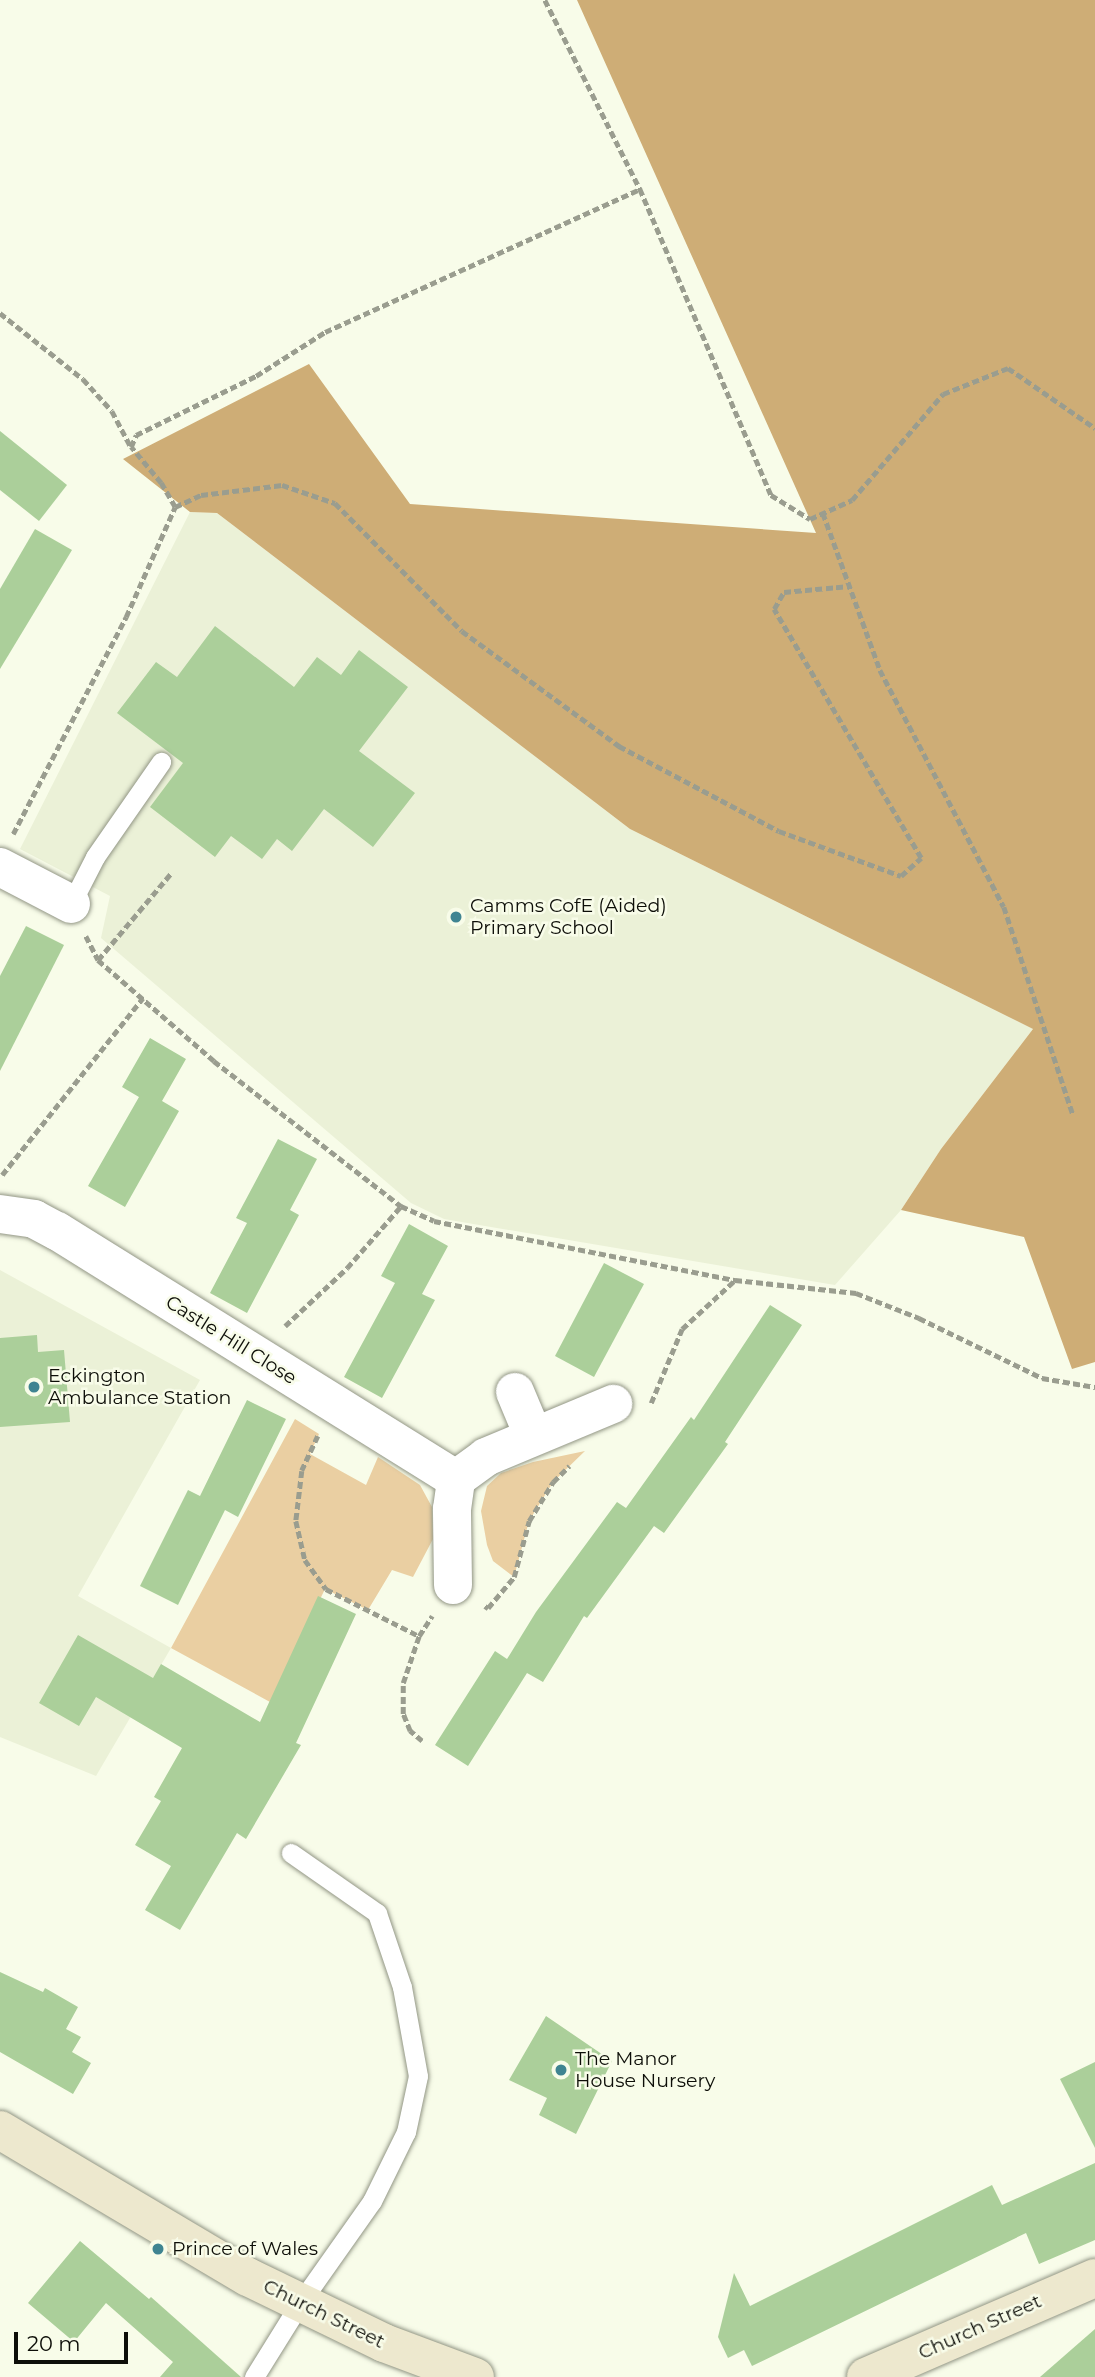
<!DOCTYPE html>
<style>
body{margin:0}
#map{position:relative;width:1095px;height:2377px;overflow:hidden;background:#f8fce9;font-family:Montserrat,sans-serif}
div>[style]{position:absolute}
.built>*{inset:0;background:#ebf1d7}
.green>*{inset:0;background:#eacfa2}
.forest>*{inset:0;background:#cead76}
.building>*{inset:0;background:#abcf9a}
.path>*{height:4.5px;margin-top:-2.25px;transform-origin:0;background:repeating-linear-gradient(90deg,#9a9d8f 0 7px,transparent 0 10.5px)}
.roads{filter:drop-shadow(0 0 2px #929685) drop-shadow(0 0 2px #929685)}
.service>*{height:19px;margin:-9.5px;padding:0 9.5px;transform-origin:9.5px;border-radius:9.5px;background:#fff}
.minor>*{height:38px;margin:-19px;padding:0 19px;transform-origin:19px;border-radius:19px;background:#fff}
.secondary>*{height:38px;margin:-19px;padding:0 19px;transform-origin:19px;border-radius:19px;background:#ede8ce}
.dots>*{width:19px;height:19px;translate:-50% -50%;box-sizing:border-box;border:4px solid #f8fce9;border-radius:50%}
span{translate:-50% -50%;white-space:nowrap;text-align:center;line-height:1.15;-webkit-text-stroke:5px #f8fce9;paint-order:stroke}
.poi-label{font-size:19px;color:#0d0e08}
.left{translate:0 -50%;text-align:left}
.street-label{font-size:19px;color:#0d0e08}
.scale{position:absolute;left:14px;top:2332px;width:114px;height:32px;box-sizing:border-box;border:4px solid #0d0e08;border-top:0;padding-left:9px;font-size:21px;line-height:24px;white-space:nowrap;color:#0d0e08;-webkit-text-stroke:5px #f8fce9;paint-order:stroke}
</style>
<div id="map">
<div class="built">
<div style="clip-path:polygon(190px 512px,217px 513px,630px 829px,1033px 1029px,941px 1149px,901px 1210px,835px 1285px,444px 1219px,411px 1203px,101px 938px,110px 896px,20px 849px)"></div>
<div style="clip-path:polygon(0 1270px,200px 1380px,78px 1596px,171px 1648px,96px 1776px,0 1737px)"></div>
</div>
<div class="green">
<div style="clip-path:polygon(295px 1419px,319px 1434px,310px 1454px,366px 1485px,378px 1457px,420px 1485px,432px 1507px,433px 1539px,413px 1577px,392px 1570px,368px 1610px,325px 1589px,270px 1702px,171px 1648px)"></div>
<div style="clip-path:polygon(585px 1451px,553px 1482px,529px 1521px,514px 1577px,493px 1561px,487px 1545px,481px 1511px,487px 1486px,501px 1473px,533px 1462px)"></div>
</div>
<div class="forest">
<div style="clip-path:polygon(577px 0,1095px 0,1095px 1362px,1072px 1369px,1024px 1237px,901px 1210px,941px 1149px,1033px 1029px,630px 829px,217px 513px,190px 512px,123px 459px,309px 364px,410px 504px,816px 533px)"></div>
</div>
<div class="building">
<div style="clip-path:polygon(0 431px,67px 485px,39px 521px,0 490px)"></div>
<div style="clip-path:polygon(35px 529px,72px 550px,0 669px,0 589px)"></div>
<div style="clip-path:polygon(215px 626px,294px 687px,317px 657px,341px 675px,359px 650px,408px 687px,359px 751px,415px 793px,373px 847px,324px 809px,292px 851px,277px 839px,262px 859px,231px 836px,215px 857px,150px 807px,183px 763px,117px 713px,156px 662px,177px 677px)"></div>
<div style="clip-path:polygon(26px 926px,64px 945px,0 1071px,0 976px)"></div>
<div style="clip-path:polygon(150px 1038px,186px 1059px,162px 1101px,179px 1111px,125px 1207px,88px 1186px,139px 1097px,122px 1087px)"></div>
<div style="clip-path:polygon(278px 1139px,317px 1159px,290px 1210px,299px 1215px,247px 1313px,210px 1293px,247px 1223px,236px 1218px)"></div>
<div style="clip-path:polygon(409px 1224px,448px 1246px,422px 1294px,435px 1300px,382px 1398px,344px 1377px,395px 1283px,381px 1276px)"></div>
<div style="clip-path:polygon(604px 1263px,644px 1284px,594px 1377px,555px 1356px)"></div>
<div style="clip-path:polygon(770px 1305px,802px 1325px,725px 1442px,728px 1444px,664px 1533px,654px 1526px,587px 1618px,584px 1616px,543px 1682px,527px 1673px,468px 1766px,435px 1745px,495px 1651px,507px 1659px,536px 1612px,617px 1502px,626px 1508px,691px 1417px,694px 1420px)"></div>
<div style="clip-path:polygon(37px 1335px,38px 1352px,64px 1350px,70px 1422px,0 1427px,0 1338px)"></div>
<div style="clip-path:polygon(247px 1400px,286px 1419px,238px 1517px,225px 1510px,178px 1605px,140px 1586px,188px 1490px,200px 1496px)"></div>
<div style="clip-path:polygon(318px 1596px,356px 1614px,296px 1743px,301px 1745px,246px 1839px,237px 1833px,180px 1930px,145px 1910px,171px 1866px,135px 1845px,161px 1801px,154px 1797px,182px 1748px,96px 1697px,79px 1726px,39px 1703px,78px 1635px,153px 1678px,161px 1664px,260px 1722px)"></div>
<div style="clip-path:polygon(0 1972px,43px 1992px,45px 1988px,78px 2007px,66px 2029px,81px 2037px,72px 2052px,91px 2063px,73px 2094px,0 2052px)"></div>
<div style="clip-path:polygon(546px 2016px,612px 2061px,576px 2134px,539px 2115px,547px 2098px,509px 2080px)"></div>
<div style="clip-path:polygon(1095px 2062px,1095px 2148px,1060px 2079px)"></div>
<div style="clip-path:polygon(1095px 2163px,1095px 2240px,1039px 2264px,1026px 2233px,752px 2366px,744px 2350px,728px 2358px,718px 2337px,734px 2273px,750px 2306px,992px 2185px,1002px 2205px)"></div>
<div style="clip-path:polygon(80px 2241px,149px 2299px,151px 2297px,241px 2377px,160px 2377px,173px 2362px,106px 2303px,74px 2342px,28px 2303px)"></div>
<div style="clip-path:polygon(1095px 2329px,1095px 2377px,1040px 2377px)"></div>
</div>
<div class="path">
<div style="left:545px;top:0;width:212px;rotate:63.3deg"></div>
<div style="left:640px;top:189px;width:333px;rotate:66.8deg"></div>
<div style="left:771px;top:495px;width:46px;rotate:31.6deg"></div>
<div style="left:810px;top:519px;width:46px;rotate:-24.3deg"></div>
<div style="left:852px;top:500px;width:140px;rotate:-49.4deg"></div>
<div style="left:943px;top:394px;width:70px;rotate:-21.8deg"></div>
<div style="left:1008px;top:368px;width:106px;rotate:34.6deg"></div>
<div style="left:0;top:313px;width:106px;rotate:38.5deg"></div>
<div style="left:83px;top:379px;width:43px;rotate:47.8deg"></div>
<div style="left:112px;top:411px;width:41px;rotate:62.2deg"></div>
<div style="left:175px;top:507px;width:29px;rotate:-25deg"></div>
<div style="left:201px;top:495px;width:82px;rotate:-7deg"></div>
<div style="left:282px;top:485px;width:56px;rotate:18.8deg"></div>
<div style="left:335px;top:503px;width:180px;rotate:45.2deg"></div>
<div style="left:462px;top:631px;width:195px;rotate:36.2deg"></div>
<div style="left:619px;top:746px;width:181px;rotate:28deg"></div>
<div style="left:779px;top:831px;width:130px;rotate:20.2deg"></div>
<div style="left:901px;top:876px;width:27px;rotate:-42deg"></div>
<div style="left:921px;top:858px;width:289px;rotate:-120.6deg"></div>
<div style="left:774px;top:609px;width:20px;rotate:-60deg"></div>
<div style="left:784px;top:592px;width:66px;rotate:-5.2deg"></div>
<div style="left:823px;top:513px;width:167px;rotate:70deg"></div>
<div style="left:880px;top:670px;width:267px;rotate:62.4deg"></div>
<div style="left:1004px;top:907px;width:218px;rotate:71.6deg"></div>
<div style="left:13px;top:834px;width:245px;rotate:-62.5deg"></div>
<div style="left:126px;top:617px;width:120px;rotate:-66deg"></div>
<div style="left:175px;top:507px;width:28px;rotate:-120deg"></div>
<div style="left:161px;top:483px;width:47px;rotate:-129.8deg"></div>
<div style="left:131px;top:447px;width:13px;rotate:-67deg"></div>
<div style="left:136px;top:435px;width:134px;rotate:-26.2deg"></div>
<div style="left:256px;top:376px;width:82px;rotate:-32.5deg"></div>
<div style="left:325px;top:332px;width:346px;rotate:-24.4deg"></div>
<div style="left:86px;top:936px;width:27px;rotate:63deg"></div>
<div style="left:98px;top:960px;width:154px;rotate:41deg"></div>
<div style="left:214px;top:1061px;width:237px;rotate:37.8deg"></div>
<div style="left:401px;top:1206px;width:36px;rotate:24deg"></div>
<div style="left:434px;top:1221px;width:307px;rotate:11.1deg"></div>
<div style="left:735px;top:1280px;width:122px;rotate:6.1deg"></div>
<div style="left:856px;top:1293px;width:68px;rotate:21.6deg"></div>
<div style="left:919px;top:1318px;width:137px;rotate:26deg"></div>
<div style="left:1042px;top:1378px;width:54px;rotate:9.6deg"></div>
<div style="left:98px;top:960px;width:115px;rotate:-49.9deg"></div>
<div style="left:2px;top:1175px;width:226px;rotate:-51.5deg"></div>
<div style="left:285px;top:1326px;width:85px;rotate:-43.1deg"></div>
<div style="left:347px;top:1268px;width:82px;rotate:-48.9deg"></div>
<div style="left:651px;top:1403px;width:80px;rotate:-67.3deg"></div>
<div style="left:682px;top:1329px;width:71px;rotate:-42.7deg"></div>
<div style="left:318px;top:1436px;width:38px;rotate:115deg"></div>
<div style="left:302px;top:1471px;width:50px;rotate:96.8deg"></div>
<div style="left:296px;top:1521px;width:40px;rotate:77deg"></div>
<div style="left:305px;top:1560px;width:36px;rotate:54deg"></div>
<div style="left:326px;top:1589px;width:104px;rotate:26.8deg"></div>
<div style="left:485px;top:1606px;width:4px;rotate:34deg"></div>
<div style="left:488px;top:1608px;width:40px;rotate:-50deg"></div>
<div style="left:514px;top:1577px;width:58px;rotate:-75deg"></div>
<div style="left:529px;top:1521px;width:46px;rotate:-58.4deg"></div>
<div style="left:553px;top:1482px;width:23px;rotate:-45deg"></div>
<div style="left:422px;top:1741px;width:16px;rotate:-140deg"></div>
<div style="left:410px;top:1731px;width:18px;rotate:-112deg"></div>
<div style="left:403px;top:1714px;width:31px;rotate:-90deg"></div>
<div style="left:403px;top:1683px;width:50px;rotate:-71.2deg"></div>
<div style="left:419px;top:1636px;width:24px;rotate:-57deg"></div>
</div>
<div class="roads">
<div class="service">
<div style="left:71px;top:904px;width:53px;rotate:-62.9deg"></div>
<div style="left:95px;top:857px;width:116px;rotate:-55.2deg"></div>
<div style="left:254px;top:2377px;width:87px;rotate:-58.1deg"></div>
<div style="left:300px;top:2303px;width:125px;rotate:-54.8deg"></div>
<div style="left:372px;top:2201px;width:77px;rotate:-63.8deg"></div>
<div style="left:406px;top:2132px;width:57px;rotate:-77.9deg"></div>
<div style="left:418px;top:2076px;width:90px;rotate:-100.2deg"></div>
<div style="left:402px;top:1987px;width:78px;rotate:-108.7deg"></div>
<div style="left:377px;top:1913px;width:105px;rotate:-145.1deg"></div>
</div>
<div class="minor">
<div style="left:0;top:867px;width:80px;rotate:27.5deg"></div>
<div style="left:0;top:1214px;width:34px;rotate:8deg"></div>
<div style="left:34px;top:1219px;width:26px;rotate:28deg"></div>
<div style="left:57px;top:1231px;width:470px;rotate:31.9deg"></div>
<div style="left:515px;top:1392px;width:47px;rotate:67.3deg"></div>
<div style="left:453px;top:1585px;width:76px;rotate:-90.8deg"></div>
<div style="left:452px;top:1509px;width:30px;rotate:-82deg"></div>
<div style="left:456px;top:1479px;width:37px;rotate:-36deg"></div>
<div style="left:486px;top:1457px;width:138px;rotate:-22.7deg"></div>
</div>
<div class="secondary">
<div style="left:0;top:2130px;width:288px;rotate:30.7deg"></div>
<div style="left:248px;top:2277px;width:151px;rotate:25.9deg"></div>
<div style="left:384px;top:2343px;width:97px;rotate:20.5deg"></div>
<div style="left:866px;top:2377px;width:249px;rotate:-23.4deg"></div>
</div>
</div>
<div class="dots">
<div style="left:456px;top:917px;background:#3f8491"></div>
<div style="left:34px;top:1387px;background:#3f8491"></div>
<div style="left:561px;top:2070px;background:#3f8491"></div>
<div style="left:158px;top:2249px;background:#3f8491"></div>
</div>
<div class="poi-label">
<span class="left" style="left:470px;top:917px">Camms CofE (Aided)<br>Primary School</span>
<span class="left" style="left:48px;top:1387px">Eckington<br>Ambulance Station</span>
<span class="left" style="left:575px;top:2070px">The Manor<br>House Nursery</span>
<span class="left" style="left:172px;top:2249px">Prince of Wales</span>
</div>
<div class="street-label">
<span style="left:231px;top:1340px;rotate:32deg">Castle Hill Close</span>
<span style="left:324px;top:2314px;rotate:26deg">Church Street</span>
<span style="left:980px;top:2327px;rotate:-24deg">Church Street</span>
</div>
<div class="scale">20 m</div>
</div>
